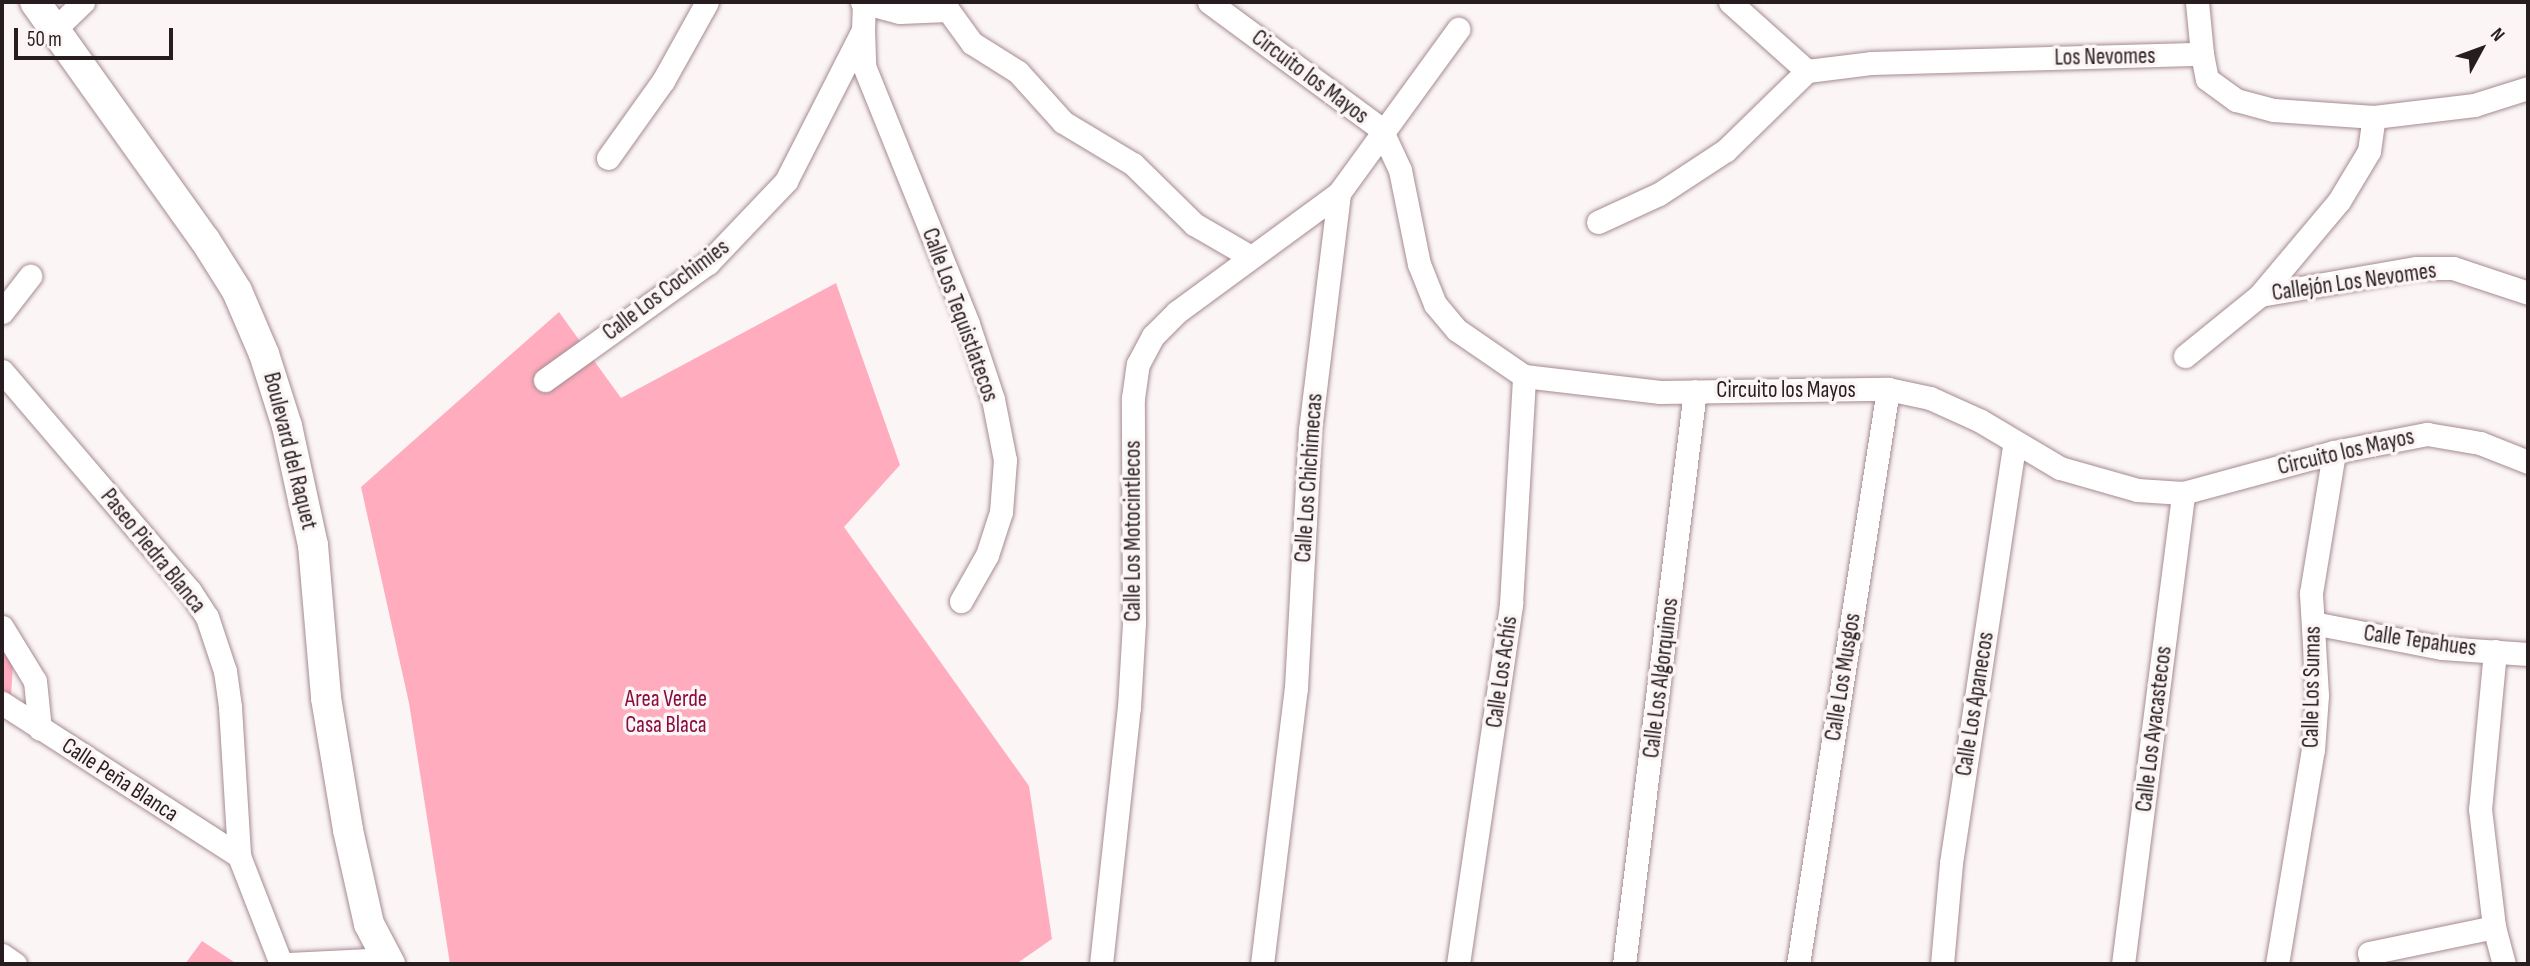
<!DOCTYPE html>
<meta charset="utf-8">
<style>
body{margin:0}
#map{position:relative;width:2530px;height:966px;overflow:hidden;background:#fbf5f6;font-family:"Sofia Sans Condensed",sans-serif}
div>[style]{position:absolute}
.green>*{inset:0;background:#ffadbe}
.roads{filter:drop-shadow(0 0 2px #a68b90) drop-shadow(0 0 2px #a68b90)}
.minor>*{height:23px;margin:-11.5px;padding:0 11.5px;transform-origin:11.5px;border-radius:11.5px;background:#fff}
.tertiary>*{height:30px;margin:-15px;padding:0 15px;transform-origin:15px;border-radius:15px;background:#fff}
span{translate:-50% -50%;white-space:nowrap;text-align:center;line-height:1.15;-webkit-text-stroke:7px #fbf5f6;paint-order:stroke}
.street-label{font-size:23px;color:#271d1f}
.park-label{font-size:23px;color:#890c3e}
.frame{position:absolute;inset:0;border:4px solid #271d1f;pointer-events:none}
.north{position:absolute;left:2446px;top:14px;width:70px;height:70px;-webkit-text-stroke:5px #fbf5f6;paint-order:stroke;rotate:49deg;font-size:19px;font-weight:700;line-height:28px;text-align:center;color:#271d1f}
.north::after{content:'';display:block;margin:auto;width:24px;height:32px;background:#271d1f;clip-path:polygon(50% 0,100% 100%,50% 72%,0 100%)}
.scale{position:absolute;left:14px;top:28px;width:159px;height:32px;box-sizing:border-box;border:4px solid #271d1f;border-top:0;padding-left:9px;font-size:21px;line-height:24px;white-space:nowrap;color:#271d1f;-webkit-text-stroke:5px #fbf5f6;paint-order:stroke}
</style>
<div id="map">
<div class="green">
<div style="clip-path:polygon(836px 283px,900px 465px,844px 527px,1029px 786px,1052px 939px,1016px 964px,450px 964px,409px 703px,361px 487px,559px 312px,621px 398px)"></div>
<div style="clip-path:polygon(2px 638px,14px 651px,11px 695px,2px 689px)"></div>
<div style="clip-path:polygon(202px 941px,237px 964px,185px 964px)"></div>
</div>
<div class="roads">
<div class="minor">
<div style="left:862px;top:2px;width:39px;rotate:15deg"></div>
<div style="left:900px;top:12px;width:48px;rotate:-2.4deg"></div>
<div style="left:948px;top:10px;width:41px;rotate:54deg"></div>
<div style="left:972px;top:43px;width:54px;rotate:32.2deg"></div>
<div style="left:1018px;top:72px;width:67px;rotate:48deg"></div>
<div style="left:1063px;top:122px;width:82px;rotate:31deg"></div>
<div style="left:1133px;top:164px;width:86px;rotate:44.5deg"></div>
<div style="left:1194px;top:224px;width:66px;rotate:30.1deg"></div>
<div style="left:1209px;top:2px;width:214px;rotate:36.4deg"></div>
<div style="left:1381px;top:129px;width:45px;rotate:65.1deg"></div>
<div style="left:1400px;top:170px;width:96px;rotate:78.6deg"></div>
<div style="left:1419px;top:264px;width:43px;rotate:68.2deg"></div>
<div style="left:1435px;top:304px;width:34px;rotate:50deg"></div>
<div style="left:1457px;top:330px;width:81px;rotate:34.5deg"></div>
<div style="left:1524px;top:376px;width:137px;rotate:6.7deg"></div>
<div style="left:1660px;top:392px;width:228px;rotate:-0.8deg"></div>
<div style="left:1888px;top:389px;width:43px;rotate:12.1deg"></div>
<div style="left:1930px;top:398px;width:54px;rotate:24.2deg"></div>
<div style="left:1979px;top:420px;width:94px;rotate:30.7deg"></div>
<div style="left:2060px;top:468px;width:80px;rotate:15.9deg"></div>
<div style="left:2137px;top:490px;width:46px;rotate:3.7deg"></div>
<div style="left:2183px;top:493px;width:156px;rotate:-15.2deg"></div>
<div style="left:2334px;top:452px;width:95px;rotate:-11deg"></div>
<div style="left:2427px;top:434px;width:54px;rotate:9.6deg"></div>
<div style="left:2480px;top:443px;width:52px;rotate:21.6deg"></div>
<div style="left:1730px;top:2px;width:103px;rotate:41.9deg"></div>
<div style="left:2197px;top:2px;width:52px;rotate:84.5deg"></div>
<div style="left:55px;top:29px;width:39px;rotate:-44deg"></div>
<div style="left:863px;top:30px;width:36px;rotate:88deg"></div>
<div style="left:864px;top:66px;width:278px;rotate:68deg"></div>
<div style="left:968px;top:324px;width:79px;rotate:71.6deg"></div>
<div style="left:993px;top:399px;width:62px;rotate:78.9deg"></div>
<div style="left:1005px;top:460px;width:52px;rotate:94.4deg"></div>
<div style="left:1001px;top:512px;width:45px;rotate:108deg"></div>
<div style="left:987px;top:555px;width:53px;rotate:119.5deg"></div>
<div style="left:1807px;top:71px;width:64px;rotate:-7.1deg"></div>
<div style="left:1871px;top:63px;width:331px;rotate:-1.6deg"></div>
<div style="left:2202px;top:54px;width:25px;rotate:79deg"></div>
<div style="left:2207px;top:79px;width:36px;rotate:36deg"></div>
<div style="left:2236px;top:100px;width:39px;rotate:15deg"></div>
<div style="left:2274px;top:110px;width:100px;rotate:4deg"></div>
<div style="left:2374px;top:117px;width:101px;rotate:-6.8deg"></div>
<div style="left:2474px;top:105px;width:57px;rotate:-17.5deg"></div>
<div style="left:608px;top:158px;width:95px;rotate:-54.5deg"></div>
<div style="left:663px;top:81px;width:90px;rotate:-60.9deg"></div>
<div style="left:1598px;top:222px;width:67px;rotate:-24.7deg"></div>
<div style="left:1659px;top:194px;width:80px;rotate:-33.3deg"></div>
<div style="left:1726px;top:150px;width:113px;rotate:-44.3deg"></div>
<div style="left:2260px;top:295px;width:159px;rotate:-9.8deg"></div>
<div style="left:2417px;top:268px;width:36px"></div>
<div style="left:2453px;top:268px;width:79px;rotate:18.4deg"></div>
<div style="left:2px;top:312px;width:46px;rotate:-52.1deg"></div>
<div style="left:2185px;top:356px;width:97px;rotate:-39.1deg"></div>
<div style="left:2260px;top:295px;width:123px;rotate:-50deg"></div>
<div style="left:2339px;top:201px;width:58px;rotate:-59deg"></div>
<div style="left:2369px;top:151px;width:34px;rotate:-82deg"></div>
<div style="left:2px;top:371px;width:289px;rotate:49.5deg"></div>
<div style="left:190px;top:591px;width:31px;rotate:57deg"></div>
<div style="left:207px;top:617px;width:57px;rotate:71.6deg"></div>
<div style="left:225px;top:671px;width:36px;rotate:82deg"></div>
<div style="left:230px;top:707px;width:149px;rotate:86.5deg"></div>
<div style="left:239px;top:856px;width:116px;rotate:68.7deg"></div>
<div style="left:545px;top:380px;width:201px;rotate:-35.7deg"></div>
<div style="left:708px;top:263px;width:113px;rotate:-46.4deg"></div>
<div style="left:786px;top:181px;width:169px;rotate:-63deg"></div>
<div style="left:863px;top:30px;width:28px;rotate:-88deg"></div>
<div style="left:2313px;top:623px;width:131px;rotate:11deg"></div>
<div style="left:2442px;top:648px;width:86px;rotate:4deg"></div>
<div style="left:2px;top:627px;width:63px;rotate:58.6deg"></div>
<div style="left:35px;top:681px;width:48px;rotate:84.1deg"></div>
<div style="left:2495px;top:651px;width:159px;rotate:95.4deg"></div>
<div style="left:2480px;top:809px;width:119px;rotate:83.2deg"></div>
<div style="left:2494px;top:927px;width:38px;rotate:75deg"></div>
<div style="left:2px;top:703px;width:282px;rotate:32.8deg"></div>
<div style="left:2px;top:955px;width:16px;rotate:35deg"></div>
<div style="left:290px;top:964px;width:98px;rotate:-2.9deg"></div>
<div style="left:1101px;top:964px;width:259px;rotate:-83.8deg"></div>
<div style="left:1129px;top:707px;width:83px;rotate:-86.6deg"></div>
<div style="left:1134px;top:624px;width:226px;rotate:-90.3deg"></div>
<div style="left:1133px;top:398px;width:34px;rotate:-82deg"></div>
<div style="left:1138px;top:364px;width:32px;rotate:-62deg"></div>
<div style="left:1153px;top:336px;width:34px;rotate:-45deg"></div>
<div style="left:1177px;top:312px;width:201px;rotate:-36.3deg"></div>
<div style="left:1262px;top:964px;width:278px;rotate:-83deg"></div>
<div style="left:1296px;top:688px;width:258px;rotate:-86.9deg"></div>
<div style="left:1310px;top:430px;width:239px;rotate:-83deg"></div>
<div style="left:1339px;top:193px;width:203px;rotate:-54deg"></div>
<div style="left:1458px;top:964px;width:364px;rotate:-81.6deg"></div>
<div style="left:1511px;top:604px;width:228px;rotate:-86.7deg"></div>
<div style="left:1624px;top:964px;width:577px;rotate:-82.94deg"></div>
<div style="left:1798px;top:964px;width:582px;rotate:-81.1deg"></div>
<div style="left:1942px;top:964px;width:101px;rotate:-84.9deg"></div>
<div style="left:1951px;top:863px;width:423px;rotate:-81.4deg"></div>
<div style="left:2123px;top:964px;width:475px;rotate:-82.7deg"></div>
<div style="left:2277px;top:964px;width:217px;rotate:-80.5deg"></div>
<div style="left:2313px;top:750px;width:55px;rotate:-85.8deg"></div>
<div style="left:2317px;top:695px;width:102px;rotate:-93.4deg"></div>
<div style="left:2311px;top:593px;width:143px;rotate:-80.7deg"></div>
<div style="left:2372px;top:964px;width:11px;rotate:-105deg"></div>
<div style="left:2369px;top:953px;width:128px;rotate:-11.7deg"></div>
</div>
<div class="tertiary">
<div style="left:35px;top:2px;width:292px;rotate:54.5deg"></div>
<div style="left:205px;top:240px;width:60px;rotate:57.9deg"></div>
<div style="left:237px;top:291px;width:69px;rotate:66.8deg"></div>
<div style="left:264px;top:354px;width:76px;rotate:72.3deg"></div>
<div style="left:287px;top:426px;width:122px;rotate:77.7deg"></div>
<div style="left:313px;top:545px;width:154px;rotate:85.1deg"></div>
<div style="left:326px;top:698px;width:134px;rotate:80.5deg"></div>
<div style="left:348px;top:830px;width:96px;rotate:77.4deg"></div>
<div style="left:369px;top:924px;width:45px;rotate:62.3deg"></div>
</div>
</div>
<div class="street-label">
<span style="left:2105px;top:57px;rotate:-1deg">Los Nevomes</span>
<span style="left:1310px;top:77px;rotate:37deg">Circuito los Mayos</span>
<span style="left:2354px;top:282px;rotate:-8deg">Callejón Los Nevomes</span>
<span style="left:666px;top:290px;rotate:-37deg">Calle Los Cochimies</span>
<span style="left:960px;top:315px;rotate:70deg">Calle Los Tequistlatecos</span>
<span style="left:1786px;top:390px">Circuito los Mayos</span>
<span style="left:290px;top:451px;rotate:76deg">Boulevard del Raquet</span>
<span style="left:2346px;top:452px;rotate:-13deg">Circuito los Mayos</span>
<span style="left:1309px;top:478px;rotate:-86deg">Calle Los Chichimecas</span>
<span style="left:1133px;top:531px;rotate:-90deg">Calle Los Motocintlecos</span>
<span style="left:153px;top:551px;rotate:51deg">Paseo Piedra Blanca</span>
<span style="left:2420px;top:641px;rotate:8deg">Calle Tepahues</span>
<span style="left:1502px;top:672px;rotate:-82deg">Calle Los Achís</span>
<span style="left:1843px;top:677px;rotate:-81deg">Calle Los Musgos</span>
<span style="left:1661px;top:678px;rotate:-83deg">Calle Los Algorquinos</span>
<span style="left:2312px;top:687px;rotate:-89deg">Calle Los Sumas</span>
<span style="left:1975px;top:704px;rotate:-81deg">Calle Los Apanecos</span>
<span style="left:2154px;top:729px;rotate:-83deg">Calle Los Ayacastecos</span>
<span style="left:120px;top:780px;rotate:33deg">Calle Peña Blanca</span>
</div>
<div class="park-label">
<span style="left:666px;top:712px">Area Verde<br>Casa Blaca</span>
</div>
<div class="frame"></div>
<div class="north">N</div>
<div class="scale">50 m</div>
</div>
